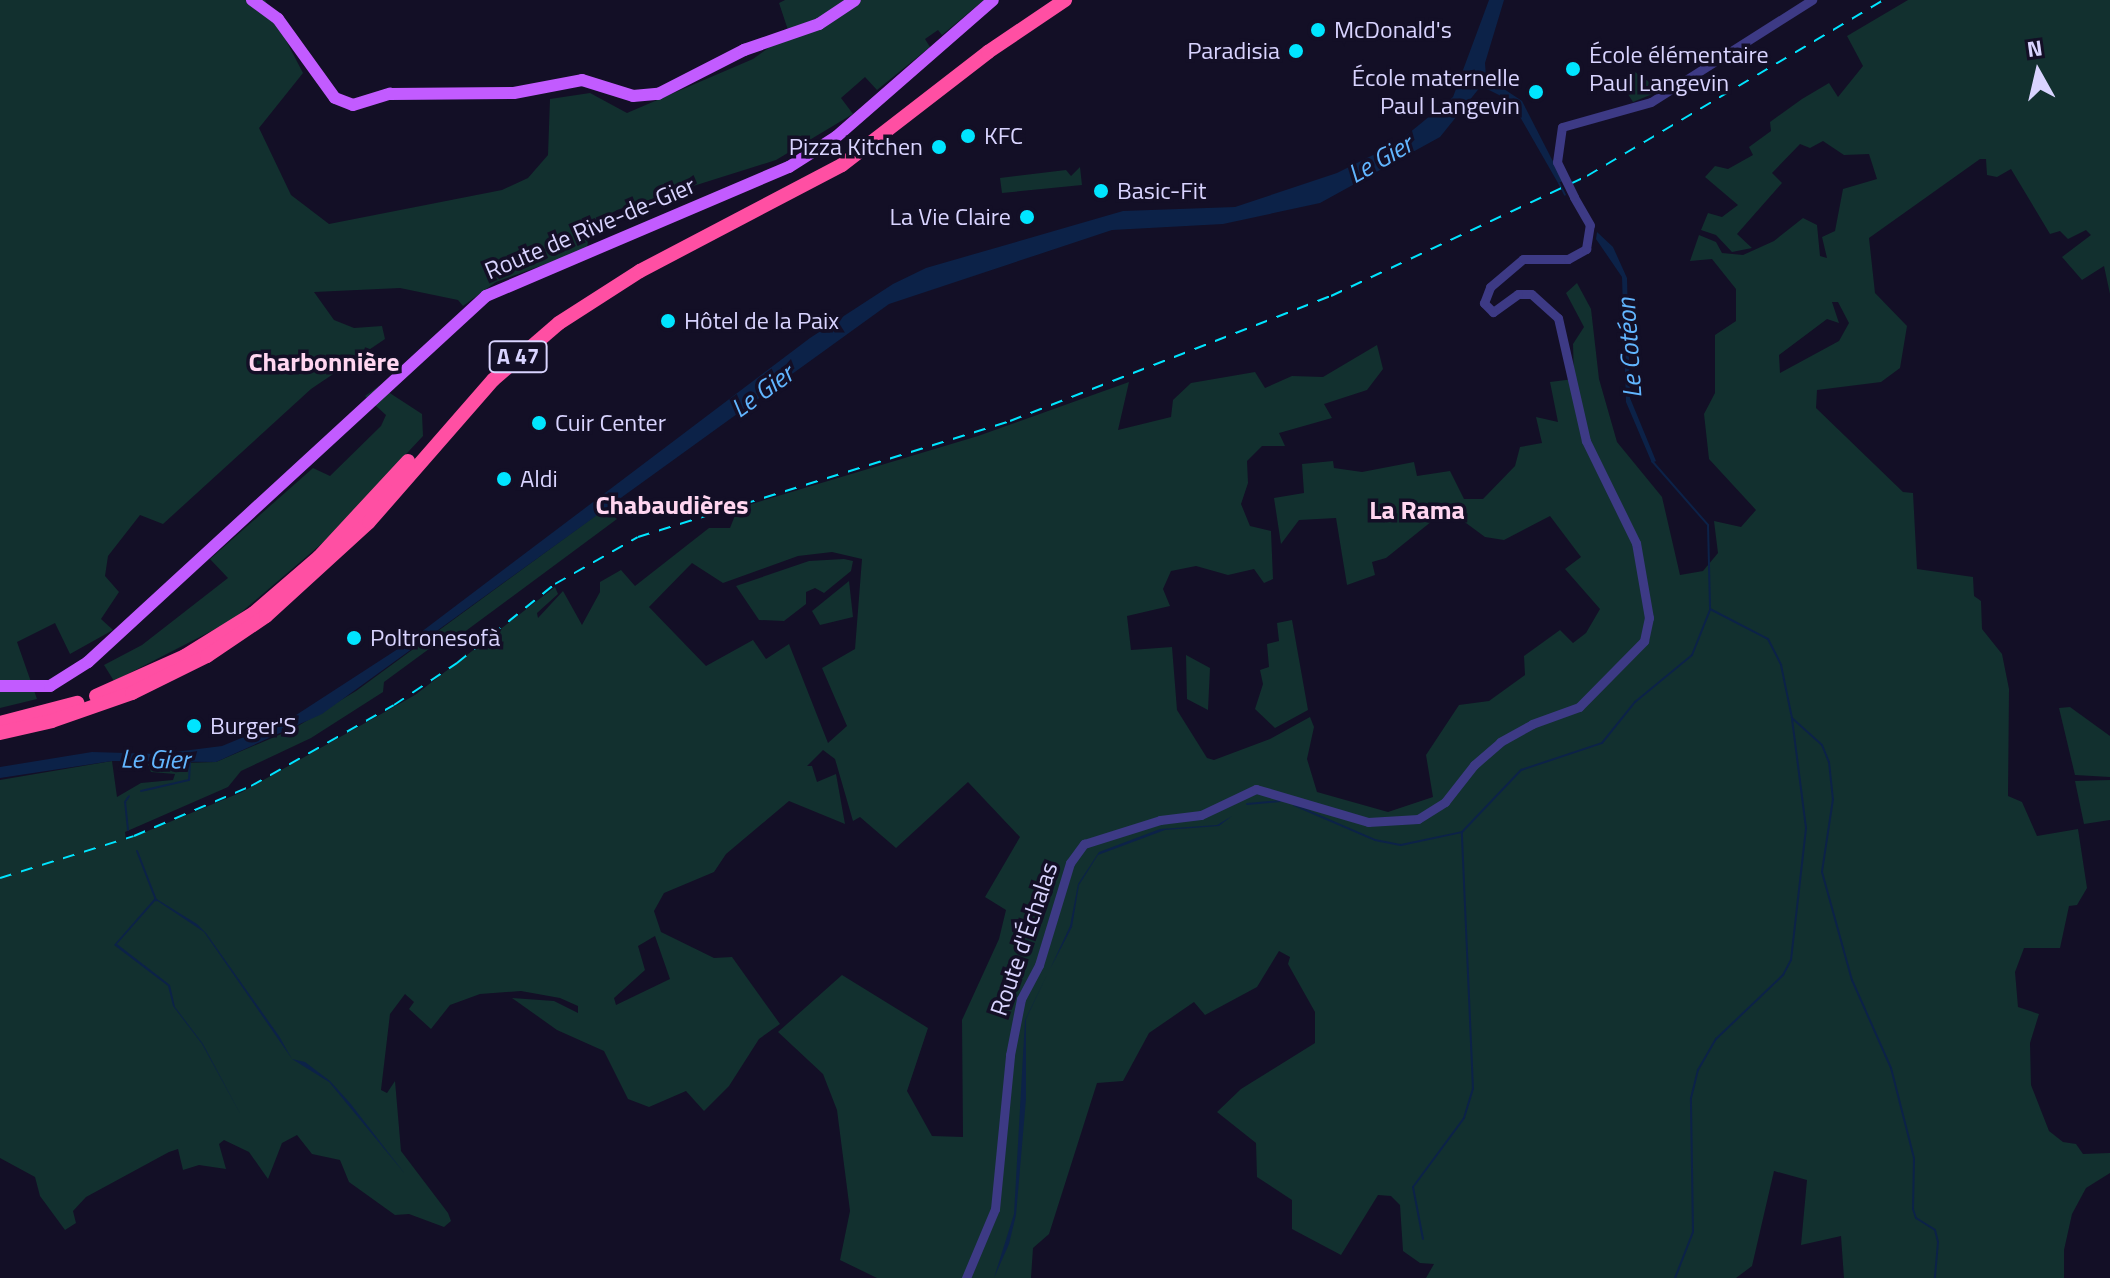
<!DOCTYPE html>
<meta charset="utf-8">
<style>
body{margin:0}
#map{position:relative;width:2110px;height:1278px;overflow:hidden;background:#130f26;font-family:"Titillium Web",sans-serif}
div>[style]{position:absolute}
.green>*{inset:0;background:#12302f}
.water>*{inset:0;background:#0c2248}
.stream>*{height:2px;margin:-1px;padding:0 1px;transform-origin:1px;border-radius:1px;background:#0c2248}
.minor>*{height:9px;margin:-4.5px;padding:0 4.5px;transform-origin:4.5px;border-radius:4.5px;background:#3d3a85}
.major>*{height:12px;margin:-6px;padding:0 6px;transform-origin:6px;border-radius:6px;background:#c25bff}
.highway>*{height:14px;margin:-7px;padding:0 7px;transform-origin:7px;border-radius:7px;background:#ff4fa3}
.rail>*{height:2px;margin-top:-1px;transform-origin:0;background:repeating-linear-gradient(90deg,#00e5ff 0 12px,transparent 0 22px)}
.minor-bridge>*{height:9px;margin:-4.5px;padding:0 4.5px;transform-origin:4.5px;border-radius:4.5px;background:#3d3a85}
.dots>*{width:22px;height:22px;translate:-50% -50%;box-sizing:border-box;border:4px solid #130f26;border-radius:50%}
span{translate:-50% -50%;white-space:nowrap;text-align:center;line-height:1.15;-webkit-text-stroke:7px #130f26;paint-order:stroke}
.shield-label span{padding:2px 6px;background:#130f26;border:2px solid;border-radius:6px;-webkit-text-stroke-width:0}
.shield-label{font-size:22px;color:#d9d4ff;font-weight:700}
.poi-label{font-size:24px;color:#d9d4ff}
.left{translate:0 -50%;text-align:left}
.right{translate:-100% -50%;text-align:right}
.street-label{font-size:24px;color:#d9d4ff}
.water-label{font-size:26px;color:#62b6ff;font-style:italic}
.neighbourhood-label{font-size:26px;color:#ffd6f0;font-weight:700}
.north{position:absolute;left:1998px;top:32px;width:80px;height:80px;-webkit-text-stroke:6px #130f26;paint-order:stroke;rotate:352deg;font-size:22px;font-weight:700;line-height:32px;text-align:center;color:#d9d4ff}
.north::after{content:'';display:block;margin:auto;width:28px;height:36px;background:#d9d4ff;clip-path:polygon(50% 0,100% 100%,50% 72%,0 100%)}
</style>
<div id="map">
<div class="green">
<div style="clip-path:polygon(0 0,265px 0,303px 73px,259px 128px,291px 195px,329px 224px,502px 190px,528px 178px,548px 155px,550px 99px,590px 93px,627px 113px,753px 59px,789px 33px,779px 3px,785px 0,984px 0,942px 35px,938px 30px,925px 39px,930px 47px,877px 90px,865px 77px,841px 98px,853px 114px,776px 160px,617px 210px,590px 225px,587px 249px,496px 282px,463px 306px,458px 300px,400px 288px,314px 292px,334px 320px,354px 328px,382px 326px,385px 339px,311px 389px,163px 524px,140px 515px,108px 556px,105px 576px,119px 592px,101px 619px,113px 630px,70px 654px,55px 623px,17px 642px,37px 699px,0 708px)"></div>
<div style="clip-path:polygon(evenodd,1908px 0,2110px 0,2110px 294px,2104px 266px,2082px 280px,2062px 257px,2091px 235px,2086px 230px,2068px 239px,2060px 231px,2050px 234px,2011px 169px,1997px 177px,1987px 175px,1986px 159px,1980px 159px,1869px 238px,1875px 293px,1907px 326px,1900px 368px,1881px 382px,1817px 390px,1816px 408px,1903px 492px,1913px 493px,1917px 569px,1973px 577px,1974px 596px,1981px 601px,1982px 629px,2002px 654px,2009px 689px,2008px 796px,2022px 802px,2037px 836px,2078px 829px,2087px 888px,2077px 905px,2069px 906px,2060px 948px,2024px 948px,2015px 972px,2018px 1007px,2039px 1014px,2030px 1043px,2031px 1085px,2049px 1131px,2063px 1142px,2076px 1144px,2083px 1154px,2110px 1153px,2110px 1173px,2086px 1188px,2072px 1214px,2064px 1250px,2064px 1278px,1844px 1278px,1841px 1236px,1801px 1245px,1807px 1180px,1774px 1171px,1752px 1266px,1736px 1278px,1426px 1278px,1434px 1264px,1420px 1263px,1403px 1251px,1400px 1205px,1391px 1196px,1378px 1195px,1341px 1255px,1292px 1229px,1292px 1200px,1257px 1177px,1256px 1143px,1217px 1112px,1241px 1089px,1315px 1043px,1315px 1012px,1288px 964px,1290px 957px,1279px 951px,1257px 987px,1205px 1015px,1194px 1002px,1149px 1033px,1123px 1081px,1097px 1083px,1049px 1234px,1033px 1248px,1031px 1278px,877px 1278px,840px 1260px,850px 1211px,837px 1110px,823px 1074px,778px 1032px,842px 975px,928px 1028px,907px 1091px,932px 1136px,963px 1137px,962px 1020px,999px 939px,1006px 910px,985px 897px,1020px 837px,968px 782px,896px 848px,860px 817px,853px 821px,835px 759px,823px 750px,807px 766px,812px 766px,817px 782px,836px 774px,845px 824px,789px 801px,726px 854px,714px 872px,664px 893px,654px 911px,661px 932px,714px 958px,732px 957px,780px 1024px,759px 1039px,729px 1086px,704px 1111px,686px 1091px,649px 1107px,628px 1099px,604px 1051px,557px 1030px,512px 998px,554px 1001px,578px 1013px,578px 1006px,560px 998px,521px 991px,480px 994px,450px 1005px,431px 1029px,409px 1009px,414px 1002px,405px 994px,390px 1014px,381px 1090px,387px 1093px,395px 1081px,401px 1151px,448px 1213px,451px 1221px,444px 1227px,409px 1214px,395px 1215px,349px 1182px,340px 1160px,312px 1154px,297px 1135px,282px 1143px,268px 1179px,249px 1152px,224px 1140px,219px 1144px,226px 1169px,199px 1165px,183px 1170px,178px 1149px,169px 1152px,86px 1197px,73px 1211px,76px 1223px,65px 1230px,40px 1196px,35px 1177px,0 1158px,0 780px,112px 761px,117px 797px,141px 783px,173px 780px,175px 774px,151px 772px,148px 764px,216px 762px,293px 729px,356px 691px,606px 508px,617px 519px,440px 650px,433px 646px,384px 682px,383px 692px,311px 738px,241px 771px,228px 787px,125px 832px,126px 840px,242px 792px,415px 695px,555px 587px,558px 594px,537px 613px,538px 618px,563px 591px,582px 625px,600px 592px,600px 582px,621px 570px,635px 586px,709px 528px,730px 528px,738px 508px,978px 436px,1129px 382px,1118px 430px,1171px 417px,1173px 400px,1191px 383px,1255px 372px,1265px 388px,1292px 376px,1323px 377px,1377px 345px,1383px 369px,1367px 390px,1324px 404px,1332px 418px,1279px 433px,1285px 446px,1262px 446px,1247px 461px,1248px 483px,1241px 504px,1250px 526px,1271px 531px,1273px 579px,1264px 583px,1254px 569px,1228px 575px,1196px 566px,1171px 571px,1163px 589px,1170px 606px,1127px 616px,1131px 650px,1172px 647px,1177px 710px,1207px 758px,1214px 760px,1270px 739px,1310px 717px,1314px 727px,1307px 759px,1317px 792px,1388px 812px,1433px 797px,1426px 755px,1459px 705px,1489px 701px,1525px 675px,1524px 656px,1560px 630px,1573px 643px,1586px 633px,1600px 609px,1565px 569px,1581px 557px,1550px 516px,1504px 540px,1485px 537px,1447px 509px,1386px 558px,1372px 562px,1375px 575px,1347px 585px,1336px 518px,1299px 520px,1281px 544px,1274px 498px,1304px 493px,1302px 464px,1333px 461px,1334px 468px,1362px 472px,1414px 462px,1417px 476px,1450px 471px,1464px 499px,1483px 499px,1515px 466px,1520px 447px,1542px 443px,1536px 417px,1558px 422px,1550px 382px,1574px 379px,1573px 344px,1584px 327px,1566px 293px,1577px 283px,1591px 309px,1599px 379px,1617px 442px,1662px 497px,1680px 575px,1703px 571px,1718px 553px,1714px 521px,1741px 527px,1756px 510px,1709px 459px,1704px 414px,1715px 393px,1715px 335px,1736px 321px,1736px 289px,1712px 259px,1690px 261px,1699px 235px,1716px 242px,1722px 253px,1743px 255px,1774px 241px,1803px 218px,1817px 225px,1820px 256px,1827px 258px,1822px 237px,1835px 231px,1843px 189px,1877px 179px,1869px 154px,1844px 155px,1823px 141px,1810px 148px,1800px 144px,1772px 173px,1782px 183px,1737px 234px,1752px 248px,1732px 252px,1716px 235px,1701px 230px,1708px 213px,1722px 217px,1738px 205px,1705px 177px,1715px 166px,1728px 169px,1753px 155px,1749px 147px,1771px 131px,1770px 122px,1802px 99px,1829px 83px,1838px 97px,1863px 66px,1847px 36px,1908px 0,1832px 302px,1838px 302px,1849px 323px,1839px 341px,1780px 373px,1779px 355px,1827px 319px,1839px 323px,1832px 302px,1908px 0,832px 552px,862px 559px,855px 649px,822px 668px,847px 726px,828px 743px,789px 644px,766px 659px,753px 640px,706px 666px,649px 607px,692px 563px,723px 583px,798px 556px,832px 552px,1908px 0,655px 936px,670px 979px,616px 1005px,614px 998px,645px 970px,638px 946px,655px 936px)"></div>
<div style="clip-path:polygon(1635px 72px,1652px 84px,1655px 93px,1633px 102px,1619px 80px)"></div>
<div style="clip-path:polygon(1080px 167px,1082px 185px,1002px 193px,1000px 178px,1066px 170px,1071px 176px)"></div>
<div style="clip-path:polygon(379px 386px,422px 414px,423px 436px,326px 540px,231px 621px,114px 681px,104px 665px,142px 645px,228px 578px,210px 559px,313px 468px,330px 476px,381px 426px,386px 415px,365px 396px)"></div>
<div style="clip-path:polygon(844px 559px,853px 561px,851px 571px,824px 593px,815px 588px,806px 592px,806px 604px,784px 621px,759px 620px,736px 586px,809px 561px)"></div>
<div style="clip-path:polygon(849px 581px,853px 617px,820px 625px,812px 611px)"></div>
<div style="clip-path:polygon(1292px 620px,1308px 710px,1275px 728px,1255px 709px,1263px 684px,1260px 670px,1269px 667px,1267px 644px,1279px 641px,1277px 623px)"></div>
<div style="clip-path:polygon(1186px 655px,1210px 668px,1208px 710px,1187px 699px)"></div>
<div style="clip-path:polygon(2070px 707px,2110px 736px,2110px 777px,2075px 775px,2059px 708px)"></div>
<div style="clip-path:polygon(2110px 780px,2110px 820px,2084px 824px,2075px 781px)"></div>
</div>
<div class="water">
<div style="clip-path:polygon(1489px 0,1504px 0,1485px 63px,1486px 77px,1522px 101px,1563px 181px,1558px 183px,1511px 101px,1481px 86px,1440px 137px,1320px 203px,1223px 224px,1112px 230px,889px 304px,322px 714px,216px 762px,112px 761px,0 778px,0 767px,92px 752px,159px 754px,222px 746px,293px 717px,404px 645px,810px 338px,893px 284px,926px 268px,1123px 211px,1235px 207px,1337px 173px,1397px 143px,1453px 97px)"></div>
<div style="clip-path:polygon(1597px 232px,1613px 247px,1627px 278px,1630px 398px,1656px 461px,1652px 463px,1626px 402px,1622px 277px,1596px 239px)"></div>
<div style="clip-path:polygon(1232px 816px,1219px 826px,1165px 830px,1098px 855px,1079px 885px,1072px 927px,1050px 969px,1070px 926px,1078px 884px,1099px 852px,1160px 829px,1217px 825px)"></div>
<div style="clip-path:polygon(155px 898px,197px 924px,206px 933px,279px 1036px,292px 1059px,305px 1062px,330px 1081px,350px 1103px,405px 1174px,329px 1082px,292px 1059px,204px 932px,156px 900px,117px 944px,170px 985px,175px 1007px,203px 1044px,242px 1117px,202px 1044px,173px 1006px,168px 986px,114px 945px)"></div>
<div style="clip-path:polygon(1048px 973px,1026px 1019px,1026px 1099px,1016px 1215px,1009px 1244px,994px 1278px,1014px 1214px,1025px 1020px)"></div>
</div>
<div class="stream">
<div style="left:1559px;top:183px;width:13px;rotate:63deg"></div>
<div style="left:1625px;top:302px;width:21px;rotate:90deg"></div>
<div style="left:1652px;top:461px;width:85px;rotate:48.8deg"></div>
<div style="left:1708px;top:525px;width:83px;rotate:88.6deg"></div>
<div style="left:1710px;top:609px;width:65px;rotate:27.3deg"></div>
<div style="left:1768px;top:639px;width:29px;rotate:63deg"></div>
<div style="left:1781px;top:665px;width:54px;rotate:78.3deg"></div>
<div style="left:1792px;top:718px;width:40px;rotate:42deg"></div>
<div style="left:1822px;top:745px;width:18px;rotate:68deg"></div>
<div style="left:1829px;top:762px;width:37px;rotate:84deg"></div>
<div style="left:1833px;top:799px;width:74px;rotate:98.6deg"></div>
<div style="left:1822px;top:872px;width:112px;rotate:74.5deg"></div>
<div style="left:1852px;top:980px;width:96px;rotate:66.1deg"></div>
<div style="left:1891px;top:1068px;width:93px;rotate:75.7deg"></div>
<div style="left:1914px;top:1158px;width:51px;rotate:91.1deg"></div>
<div style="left:1913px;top:1209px;width:9px;rotate:72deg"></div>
<div style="left:1916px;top:1218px;width:22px;rotate:32deg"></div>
<div style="left:1935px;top:1230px;width:12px;rotate:76deg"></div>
<div style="left:1938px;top:1242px;width:36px;rotate:95deg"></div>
<div style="left:141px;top:791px;width:49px;rotate:-12.9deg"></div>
<div style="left:189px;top:780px;width:17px;rotate:-87deg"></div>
<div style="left:1247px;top:804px;width:33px;rotate:-5deg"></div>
<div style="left:1294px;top:805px;width:88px;rotate:23.4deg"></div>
<div style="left:1375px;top:840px;width:26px;rotate:11deg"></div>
<div style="left:1401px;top:845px;width:62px;rotate:-12deg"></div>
<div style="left:1462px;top:832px;width:86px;rotate:-46.4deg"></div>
<div style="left:1521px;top:770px;width:85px;rotate:-18.4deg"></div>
<div style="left:1602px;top:743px;width:53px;rotate:-51.2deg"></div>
<div style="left:1635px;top:702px;width:74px;rotate:-39.5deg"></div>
<div style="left:1692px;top:655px;width:48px;rotate:-68.2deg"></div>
<div style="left:128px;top:830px;width:28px;rotate:-96deg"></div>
<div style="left:125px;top:802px;width:7px;rotate:-56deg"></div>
<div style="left:137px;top:851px;width:53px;rotate:68.8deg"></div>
<div style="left:1423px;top:1239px;width:53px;rotate:-100.9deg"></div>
<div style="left:1413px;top:1187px;width:86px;rotate:-53.5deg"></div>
<div style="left:1464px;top:1118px;width:30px;rotate:-73deg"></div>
<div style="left:1473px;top:1089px;width:257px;rotate:-92.5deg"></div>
<div style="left:1675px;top:1278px;width:49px;rotate:-68.6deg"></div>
<div style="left:1693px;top:1232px;width:134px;rotate:-90.9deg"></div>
<div style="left:1691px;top:1098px;width:29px;rotate:-76deg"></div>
<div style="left:1698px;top:1070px;width:36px;rotate:-60deg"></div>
<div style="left:1716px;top:1039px;width:93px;rotate:-43.7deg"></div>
<div style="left:1783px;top:975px;width:17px;rotate:-62deg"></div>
<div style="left:1791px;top:960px;width:133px;rotate:-83.5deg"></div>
<div style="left:1806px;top:828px;width:111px;rotate:-97.3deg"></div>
</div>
<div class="minor">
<div style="left:1557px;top:162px;width:35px;rotate:-82deg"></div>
<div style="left:1562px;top:127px;width:92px;rotate:-15.7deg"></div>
<div style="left:1651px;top:102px;width:191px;rotate:-32.4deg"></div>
<div style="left:966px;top:1278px;width:75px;rotate:-67.2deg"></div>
<div style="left:995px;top:1209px;width:155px;rotate:-84.4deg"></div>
<div style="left:1010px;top:1055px;width:57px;rotate:-78.9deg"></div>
<div style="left:1021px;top:999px;width:38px;rotate:-62deg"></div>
<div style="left:1039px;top:965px;width:107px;rotate:-73.1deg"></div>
<div style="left:1070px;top:863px;width:24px;rotate:-54deg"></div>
<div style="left:1084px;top:844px;width:80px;rotate:-17.5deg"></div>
<div style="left:1160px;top:820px;width:41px;rotate:-7deg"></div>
<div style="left:1201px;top:815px;width:61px;rotate:-25.3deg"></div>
<div style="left:1256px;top:789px;width:117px;rotate:16.4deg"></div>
<div style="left:1368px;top:822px;width:50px;rotate:-3.4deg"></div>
<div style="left:1418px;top:819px;width:32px;rotate:-32deg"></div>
<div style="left:1445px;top:802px;width:47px;rotate:-51.9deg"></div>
<div style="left:1474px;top:765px;width:35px;rotate:-41deg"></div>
<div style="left:1500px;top:742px;width:37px;rotate:-29deg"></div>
<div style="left:1532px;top:724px;width:50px;rotate:-19.9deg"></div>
<div style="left:1579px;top:707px;width:93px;rotate:-45.4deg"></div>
<div style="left:1644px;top:641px;width:24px;rotate:-78deg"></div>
<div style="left:1649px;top:618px;width:76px;rotate:-99.8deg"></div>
<div style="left:1636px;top:543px;width:114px;rotate:-116.1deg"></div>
<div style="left:1586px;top:441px;width:126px;rotate:-102.8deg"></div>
<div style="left:1558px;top:318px;width:36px;rotate:-138deg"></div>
<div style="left:1531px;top:294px;width:13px;rotate:180deg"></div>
<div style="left:1518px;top:294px;width:31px;rotate:144deg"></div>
<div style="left:1493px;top:312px;width:13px;rotate:-135deg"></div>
<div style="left:1484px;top:303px;width:17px;rotate:-69deg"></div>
<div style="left:1490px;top:287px;width:43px;rotate:-40.3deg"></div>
<div style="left:1523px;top:259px;width:45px"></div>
<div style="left:1568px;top:259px;width:21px;rotate:-29deg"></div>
<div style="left:1586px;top:249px;width:24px;rotate:-81deg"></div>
<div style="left:1590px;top:225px;width:32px;rotate:-120deg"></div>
</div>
<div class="major">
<div style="left:252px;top:0;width:32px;rotate:36deg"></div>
<div style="left:278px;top:19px;width:97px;rotate:54.2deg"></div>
<div style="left:335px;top:98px;width:19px;rotate:21deg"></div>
<div style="left:353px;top:105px;width:39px;rotate:-17deg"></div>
<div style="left:390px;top:94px;width:124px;rotate:-0.5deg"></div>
<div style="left:514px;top:93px;width:69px;rotate:-10.8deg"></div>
<div style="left:582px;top:80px;width:53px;rotate:17.4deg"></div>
<div style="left:633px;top:96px;width:25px;rotate:-5deg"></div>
<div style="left:658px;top:94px;width:97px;rotate:-27.1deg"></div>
<div style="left:744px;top:50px;width:79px;rotate:-19.1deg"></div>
<div style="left:819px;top:24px;width:43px;rotate:-33.7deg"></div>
<div style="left:0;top:686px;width:50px"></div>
<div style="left:50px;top:686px;width:45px;rotate:-32.3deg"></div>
<div style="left:88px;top:662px;width:541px;rotate:-42.6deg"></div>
<div style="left:486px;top:296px;width:329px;rotate:-23.1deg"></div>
<div style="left:789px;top:167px;width:56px;rotate:-32.6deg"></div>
<div style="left:836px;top:137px;width:208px;rotate:-41.1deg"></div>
</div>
<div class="highway">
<div style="left:96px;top:696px;width:98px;rotate:-24.2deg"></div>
<div style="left:185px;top:656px;width:81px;rotate:-31.9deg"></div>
<div style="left:254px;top:613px;width:86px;rotate:-40.7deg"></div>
<div style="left:319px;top:557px;width:131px;rotate:-47.2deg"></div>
<div style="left:0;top:723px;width:80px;rotate:-14.6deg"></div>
<div style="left:0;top:733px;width:53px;rotate:-13deg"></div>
<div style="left:52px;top:721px;width:85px;rotate:-19.3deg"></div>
<div style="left:132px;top:693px;width:84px;rotate:-26.3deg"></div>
<div style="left:207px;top:656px;width:71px;rotate:-34.1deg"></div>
<div style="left:266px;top:616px;width:139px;rotate:-42.4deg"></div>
<div style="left:369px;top:522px;width:189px;rotate:-48.9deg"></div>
<div style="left:493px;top:380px;width:87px;rotate:-40.8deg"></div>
<div style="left:559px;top:323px;width:96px;rotate:-32.7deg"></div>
<div style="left:640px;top:271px;width:228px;rotate:-27.7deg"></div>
<div style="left:842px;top:165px;width:185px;rotate:-37.7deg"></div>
<div style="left:988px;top:52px;width:93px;rotate:-34deg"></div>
</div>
<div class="rail">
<div style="left:0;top:878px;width:140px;rotate:-17.4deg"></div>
<div style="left:134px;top:836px;width:127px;rotate:-23.1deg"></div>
<div style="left:251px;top:786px;width:164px;rotate:-29.5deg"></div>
<div style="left:394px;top:705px;width:76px;rotate:-33.7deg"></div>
<div style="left:457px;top:663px;width:126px;rotate:-38.9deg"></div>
<div style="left:555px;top:584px;width:95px;rotate:-29.5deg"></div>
<div style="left:638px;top:537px;width:390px;rotate:-17.3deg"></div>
<div style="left:1010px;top:421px;width:344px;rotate:-21.3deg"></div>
<div style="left:1331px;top:296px;width:283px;rotate:-25.1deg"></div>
<div style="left:1587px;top:176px;width:344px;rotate:-30.7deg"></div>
</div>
<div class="minor-bridge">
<div style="left:1557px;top:162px;width:39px;rotate:64deg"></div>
</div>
<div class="dots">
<div style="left:1318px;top:30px;background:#00e5ff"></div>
<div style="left:1296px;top:51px;background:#00e5ff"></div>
<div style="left:1573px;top:69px;background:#00e5ff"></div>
<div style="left:1536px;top:92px;background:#00e5ff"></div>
<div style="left:968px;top:136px;background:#00e5ff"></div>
<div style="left:939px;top:147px;background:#00e5ff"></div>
<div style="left:1101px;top:191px;background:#00e5ff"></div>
<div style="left:1027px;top:217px;background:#00e5ff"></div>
<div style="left:668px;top:321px;background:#00e5ff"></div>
<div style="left:539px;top:423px;background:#00e5ff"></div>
<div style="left:504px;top:479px;background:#00e5ff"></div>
<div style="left:354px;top:638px;background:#00e5ff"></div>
<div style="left:194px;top:726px;background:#00e5ff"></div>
</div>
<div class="shield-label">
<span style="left:518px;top:357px">A 47</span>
</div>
<div class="poi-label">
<span class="left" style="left:1334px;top:30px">McDonald's</span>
<span class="right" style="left:1280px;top:51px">Paradisia</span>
<span class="left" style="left:1589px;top:69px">École élémentaire<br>Paul Langevin</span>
<span class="right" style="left:1520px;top:92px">École maternelle<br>Paul Langevin</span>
<span class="left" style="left:984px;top:136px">KFC</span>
<span class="right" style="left:923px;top:147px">Pizza Kitchen</span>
<span class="left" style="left:1117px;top:191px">Basic-Fit</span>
<span class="right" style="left:1011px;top:217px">La Vie Claire</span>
<span class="left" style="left:684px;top:321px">Hôtel de la Paix</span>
<span class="left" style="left:555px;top:423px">Cuir Center</span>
<span class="left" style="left:520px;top:479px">Aldi</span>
<span class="left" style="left:370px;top:638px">Poltronesofà</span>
<span class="left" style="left:210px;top:726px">Burger'S</span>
</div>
<div class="street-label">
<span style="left:590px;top:228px;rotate:-23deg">Route de Rive-de-Gier</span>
<span style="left:1024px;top:939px;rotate:-71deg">Route d'Échalas</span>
</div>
<div class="water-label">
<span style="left:1380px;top:159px;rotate:-30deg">Le Gier</span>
<span style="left:1629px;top:348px;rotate:-94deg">Le Cotéon</span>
<span style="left:762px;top:391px;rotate:-36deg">Le Gier</span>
<span style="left:155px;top:759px;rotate:1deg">Le Gier</span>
</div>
<div class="neighbourhood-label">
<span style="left:324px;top:362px">Charbonnière</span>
<span style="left:672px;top:505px">Chabaudières</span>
<span style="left:1417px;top:510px">La Rama</span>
</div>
<div class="north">N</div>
</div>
